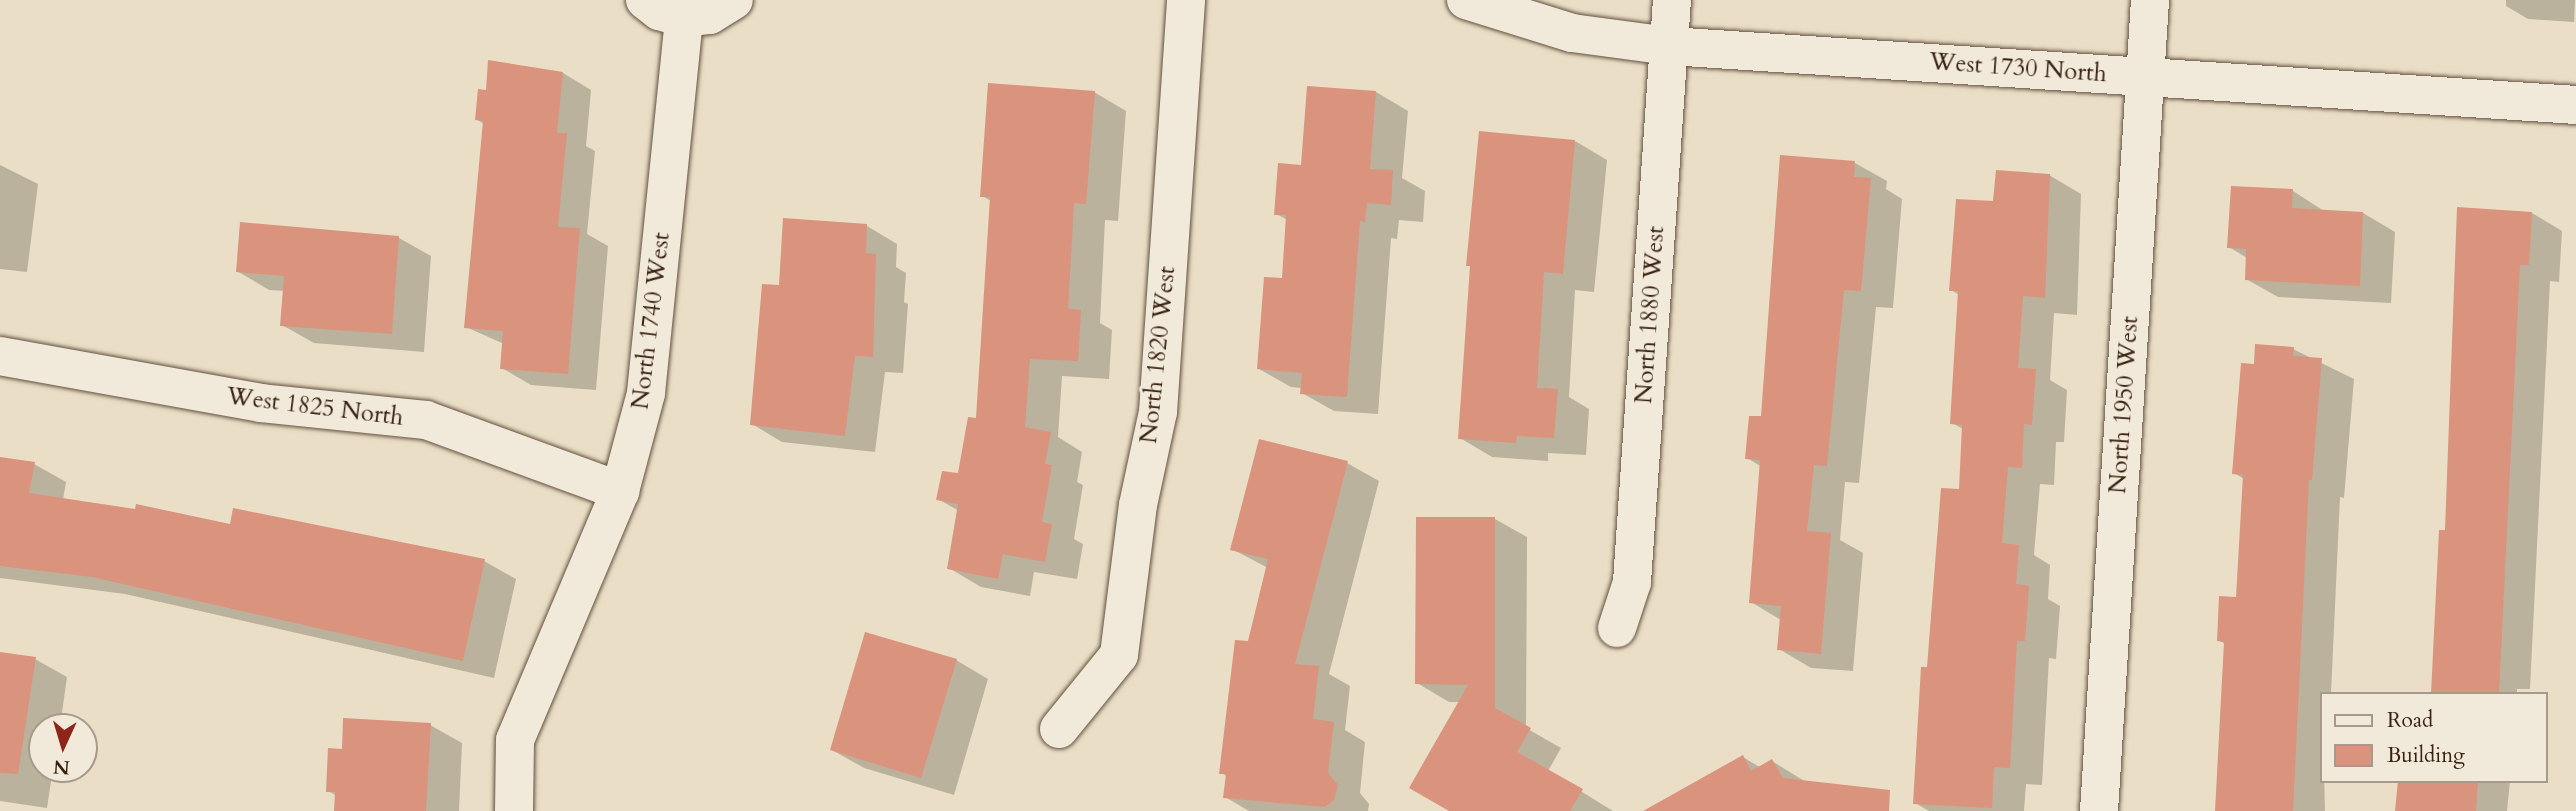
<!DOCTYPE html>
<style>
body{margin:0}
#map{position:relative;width:2576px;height:811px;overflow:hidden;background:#eadfc6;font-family:Cardo,serif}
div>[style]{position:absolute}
.shadow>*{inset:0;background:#0003}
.building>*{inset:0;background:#da937c}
.roads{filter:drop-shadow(0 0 2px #64503f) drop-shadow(0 0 2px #64503f)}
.minor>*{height:38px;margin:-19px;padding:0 19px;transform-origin:19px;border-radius:19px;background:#f1eada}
.tertiary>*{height:38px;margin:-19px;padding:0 19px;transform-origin:19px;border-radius:19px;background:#f1eada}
span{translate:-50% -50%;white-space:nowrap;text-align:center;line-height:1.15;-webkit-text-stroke:6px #f1eada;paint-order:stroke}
.street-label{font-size:24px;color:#382112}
.legend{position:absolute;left:2320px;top:692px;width:228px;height:91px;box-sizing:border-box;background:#f1eada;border:2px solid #a79a8a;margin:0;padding:9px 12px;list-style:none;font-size:21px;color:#382112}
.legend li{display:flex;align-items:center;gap:14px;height:35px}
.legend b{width:35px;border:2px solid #a79a8a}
.north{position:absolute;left:28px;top:713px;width:70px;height:70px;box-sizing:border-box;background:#f1eada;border:2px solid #a79a8a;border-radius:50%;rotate:184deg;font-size:19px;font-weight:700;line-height:28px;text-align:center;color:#382112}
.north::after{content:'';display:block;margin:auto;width:24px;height:32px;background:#8f2418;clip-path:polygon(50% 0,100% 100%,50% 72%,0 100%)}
</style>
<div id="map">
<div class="shadow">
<div style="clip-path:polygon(2506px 0,2575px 0,2574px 22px,2528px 19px,2506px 6px)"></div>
<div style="clip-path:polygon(563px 73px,591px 90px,586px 146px,595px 151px,587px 234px,608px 246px,596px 390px,531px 385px,502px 368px,504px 344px,466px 327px,484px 124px,476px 119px,487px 92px)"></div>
<div style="clip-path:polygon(1094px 92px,1126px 111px,1118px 221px,1105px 220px,1100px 323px,1112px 330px,1109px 379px,1062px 376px,1058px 437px,1082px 452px,1077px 482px,1083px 485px,1074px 539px,1083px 544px,1077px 579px,1034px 572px,1030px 596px,981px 587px,949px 568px,959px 511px,938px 499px,959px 475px,977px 420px,991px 201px,982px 196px)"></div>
<div style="clip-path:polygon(1376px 92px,1408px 111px,1402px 178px,1425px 191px,1423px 222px,1399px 220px,1397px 239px,1391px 238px,1378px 414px,1334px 411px,1302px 393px,1302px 388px,1291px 387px,1259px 369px,1284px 280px,1288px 220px,1276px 214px,1303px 166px)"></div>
<div style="clip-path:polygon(1575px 141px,1607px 160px,1594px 292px,1575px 290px,1569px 397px,1589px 409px,1586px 455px,1548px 453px,1548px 461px,1492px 457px,1460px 438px)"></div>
<div style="clip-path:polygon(1855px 163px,1887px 181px,1886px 189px,1902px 199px,1893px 308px,1876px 307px,1859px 483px,1845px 482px,1840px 540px,1863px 553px,1853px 671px,1811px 668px,1779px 649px,1781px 620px,1751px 602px,1762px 467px,1747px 458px)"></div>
<div style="clip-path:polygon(0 165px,38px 184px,27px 272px,0 269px)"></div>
<div style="clip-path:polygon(2049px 175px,2081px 194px,2077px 315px,2054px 313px,2050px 380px,2067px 390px,2064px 442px,2056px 442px,2054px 485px,2040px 484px,2034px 555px,2050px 565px,2048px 599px,2060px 606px,2056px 659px,2049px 658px,2042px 785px,2026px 784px,2024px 811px,1929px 811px,1915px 803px,1928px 669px,1961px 491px,1963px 429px,1952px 423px,1959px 295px,1951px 290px,1995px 203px)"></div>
<div style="clip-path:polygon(2293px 191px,2324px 211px,2363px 213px,2395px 232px,2391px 303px,2278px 297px,2246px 279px,2247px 258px,2229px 247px)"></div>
<div style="clip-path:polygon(2532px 213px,2562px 231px,2559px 282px,2550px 281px,2530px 689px,2517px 689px,2517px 694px,2432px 694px,2447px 532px)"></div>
<div style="clip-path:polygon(867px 226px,897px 244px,896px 267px,906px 273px,904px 302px,908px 304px,903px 373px,885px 372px,875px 452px,782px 442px,752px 424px,780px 287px)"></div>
<div style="clip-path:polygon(399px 238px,431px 256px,424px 352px,314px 343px,282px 325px,285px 291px,269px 290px,237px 271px)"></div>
<div style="clip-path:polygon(2293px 349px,2354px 379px,2344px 498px,2340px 497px,2331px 694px,2322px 694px,2325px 811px,2216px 811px,2225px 644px,2219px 640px,2237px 599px,2244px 479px,2234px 473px,2256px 366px)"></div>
<div style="clip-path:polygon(0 459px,34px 464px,66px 482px,63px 500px,484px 561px,516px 579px,494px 678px,125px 594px,0 578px)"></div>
<div style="clip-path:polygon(1347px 463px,1379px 481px,1329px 674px,1350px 686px,1345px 730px,1365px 742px,1360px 793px,1369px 804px,1368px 811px,1249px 811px,1225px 797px,1228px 777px,1221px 773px,1268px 568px,1232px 549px)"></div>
<div style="clip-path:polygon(1495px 519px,1527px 537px,1526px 728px,1561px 748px,1548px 771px,1613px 811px,1452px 811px,1460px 702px,1449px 702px,1417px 683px)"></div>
<div style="clip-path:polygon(0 654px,35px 659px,67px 677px,60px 727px,42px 727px,42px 769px,53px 769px,47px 808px,0 801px)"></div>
<div style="clip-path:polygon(956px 660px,988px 679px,954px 795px,864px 768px,832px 750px)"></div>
<div style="clip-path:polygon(430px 725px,462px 743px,459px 811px,336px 811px,337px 796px,328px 791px,343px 751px)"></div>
<div style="clip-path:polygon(1743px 757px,1761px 768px,1772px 761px,1806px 782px,1881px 811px,1646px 811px)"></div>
<div style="clip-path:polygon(2400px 781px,2510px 781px,2507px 811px,2397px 811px)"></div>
</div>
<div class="building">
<div style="clip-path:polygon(488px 60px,563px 72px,557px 133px,567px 133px,558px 227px,580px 228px,568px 374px,500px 369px,503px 331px,464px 328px,483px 121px,475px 120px,478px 89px,486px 90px)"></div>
<div style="clip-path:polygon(988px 83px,1095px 91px,1086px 204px,1074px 203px,1068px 309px,1081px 310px,1078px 361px,1030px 359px,1025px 427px,1051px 432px,1045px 464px,1052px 465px,1042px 522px,1052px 524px,1045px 562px,1003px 554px,998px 579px,947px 569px,958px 504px,936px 500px,942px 471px,958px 473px,968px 417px,976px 418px,990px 197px,980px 197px)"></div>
<div style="clip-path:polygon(1307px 86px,1376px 91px,1370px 169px,1393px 170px,1391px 205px,1367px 203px,1365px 222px,1360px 221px,1347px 397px,1300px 394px,1302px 373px,1257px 369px,1264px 277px,1282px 278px,1286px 215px,1274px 215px,1278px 163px,1301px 165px)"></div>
<div style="clip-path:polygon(1479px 131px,1575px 140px,1563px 274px,1544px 272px,1537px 388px,1558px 389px,1554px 438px,1517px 436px,1516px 443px,1458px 439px,1470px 266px,1466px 266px)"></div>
<div style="clip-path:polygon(1780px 155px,1855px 161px,1854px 177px,1871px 178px,1861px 291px,1844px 290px,1827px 466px,1814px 465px,1807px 531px,1831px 533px,1821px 654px,1777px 650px,1781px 606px,1749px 603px,1760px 460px,1745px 459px,1749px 416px,1761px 416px)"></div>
<div style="clip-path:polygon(1996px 170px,2050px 174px,2045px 298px,2023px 296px,2018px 368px,2036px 369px,2032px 425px,2024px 424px,2022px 468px,2008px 467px,2002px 543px,2019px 545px,2016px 584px,2029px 586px,2025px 641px,2017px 641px,2010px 768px,1994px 767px,1992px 808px,1913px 804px,1921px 667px,1927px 667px,1941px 488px,1959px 489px,1962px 425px,1950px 424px,1958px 291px,1949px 291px,1956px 199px,1993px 201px)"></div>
<div style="clip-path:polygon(2231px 186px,2293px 189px,2292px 208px,2363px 212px,2360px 286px,2245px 280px,2246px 249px,2227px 248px)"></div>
<div style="clip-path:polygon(2457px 207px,2532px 212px,2529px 265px,2520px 265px,2499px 694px,2431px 694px,2439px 530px,2445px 530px)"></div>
<div style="clip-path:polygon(783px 218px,867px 224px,866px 253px,876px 254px,873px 357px,855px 356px,845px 436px,750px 425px,762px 284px,779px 285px)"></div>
<div style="clip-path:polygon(240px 222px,399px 236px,392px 334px,280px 326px,284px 276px,236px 272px)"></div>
<div style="clip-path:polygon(2255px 344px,2294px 347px,2293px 356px,2322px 358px,2312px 480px,2309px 480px,2293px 811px,2215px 811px,2224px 642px,2217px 641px,2219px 596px,2236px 597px,2243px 475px,2232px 474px,2241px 363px,2254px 364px)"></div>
<div style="clip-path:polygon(1259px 439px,1348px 461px,1295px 664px,1319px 666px,1313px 719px,1334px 722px,1328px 773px,1338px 785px,1334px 800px,1325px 807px,1223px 798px,1226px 774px,1219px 774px,1235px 640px,1248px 641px,1268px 559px,1230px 550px)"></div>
<div style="clip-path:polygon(0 457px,35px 462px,29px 493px,135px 509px,136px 504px,230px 524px,233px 508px,485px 559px,463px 661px,92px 577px,0 566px)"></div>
<div style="clip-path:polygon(1416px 517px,1495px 517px,1495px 708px,1531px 728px,1517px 752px,1583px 789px,1570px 811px,1449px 811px,1409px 788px,1468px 685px,1415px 684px)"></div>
<div style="clip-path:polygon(865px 632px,957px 659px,921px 778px,830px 750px)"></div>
<div style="clip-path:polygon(0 652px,36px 657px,18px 774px,0 773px)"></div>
<div style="clip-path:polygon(343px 718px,431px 723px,426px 811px,334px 811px,335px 792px,326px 792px,328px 748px,342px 749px)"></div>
<div style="clip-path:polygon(1743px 755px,1751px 771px,1772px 759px,1783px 778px,1890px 790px,1889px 811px,1643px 811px)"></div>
<div style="clip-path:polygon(2398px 781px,2478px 781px,2476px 811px,2395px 811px)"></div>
</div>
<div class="roads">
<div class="minor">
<div style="left:0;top:356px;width:265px;rotate:10.2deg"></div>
<div style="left:261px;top:403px;width:166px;rotate:5.9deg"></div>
<div style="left:426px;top:420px;width:207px;rotate:20.1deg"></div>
<div style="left:1617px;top:628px;width:48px;rotate:-71.9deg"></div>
<div style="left:1632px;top:582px;width:583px;rotate:-86.07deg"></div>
<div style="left:1059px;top:729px;width:95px;rotate:-51deg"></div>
<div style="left:1119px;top:655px;width:151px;rotate:-82.8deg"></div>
<div style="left:1138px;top:505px;width:95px;rotate:-77.9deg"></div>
<div style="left:1158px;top:412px;width:413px;rotate:-86.1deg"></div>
<div style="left:514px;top:811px;width:71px;rotate:-89.2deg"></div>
<div style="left:515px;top:740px;width:270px;rotate:-67.1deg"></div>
<div style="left:620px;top:491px;width:101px;rotate:-75.1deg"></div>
<div style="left:646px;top:393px;width:377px;rotate:-84.2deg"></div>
<div style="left:2099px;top:811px;width:813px;rotate:-86.4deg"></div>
</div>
<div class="tertiary">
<div style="left:645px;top:0;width:18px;rotate:38deg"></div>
<div style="left:659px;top:11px;width:26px;rotate:16deg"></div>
<div style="left:684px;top:18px;width:26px;rotate:-7deg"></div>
<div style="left:710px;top:15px;width:28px;rotate:-32deg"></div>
<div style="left:1466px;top:0;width:111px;rotate:17.3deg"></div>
<div style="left:1572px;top:33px;width:98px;rotate:7.6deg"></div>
<div style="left:1669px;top:46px;width:909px;rotate:3.72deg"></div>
</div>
</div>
<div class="street-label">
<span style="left:2018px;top:68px;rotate:4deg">West 1730 North</span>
<span style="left:1650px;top:315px;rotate:-86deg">North 1880 West</span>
<span style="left:651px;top:321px;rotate:-83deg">North 1740 West</span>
<span style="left:1158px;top:355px;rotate:-84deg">North 1820 West</span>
<span style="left:2124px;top:405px;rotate:-86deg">North 1950 West</span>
<span style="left:315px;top:407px;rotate:7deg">West 1825 North</span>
</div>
<ul class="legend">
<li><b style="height:9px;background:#f1eada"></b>Road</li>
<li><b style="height:19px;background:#da937c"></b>Building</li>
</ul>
<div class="north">N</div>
</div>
